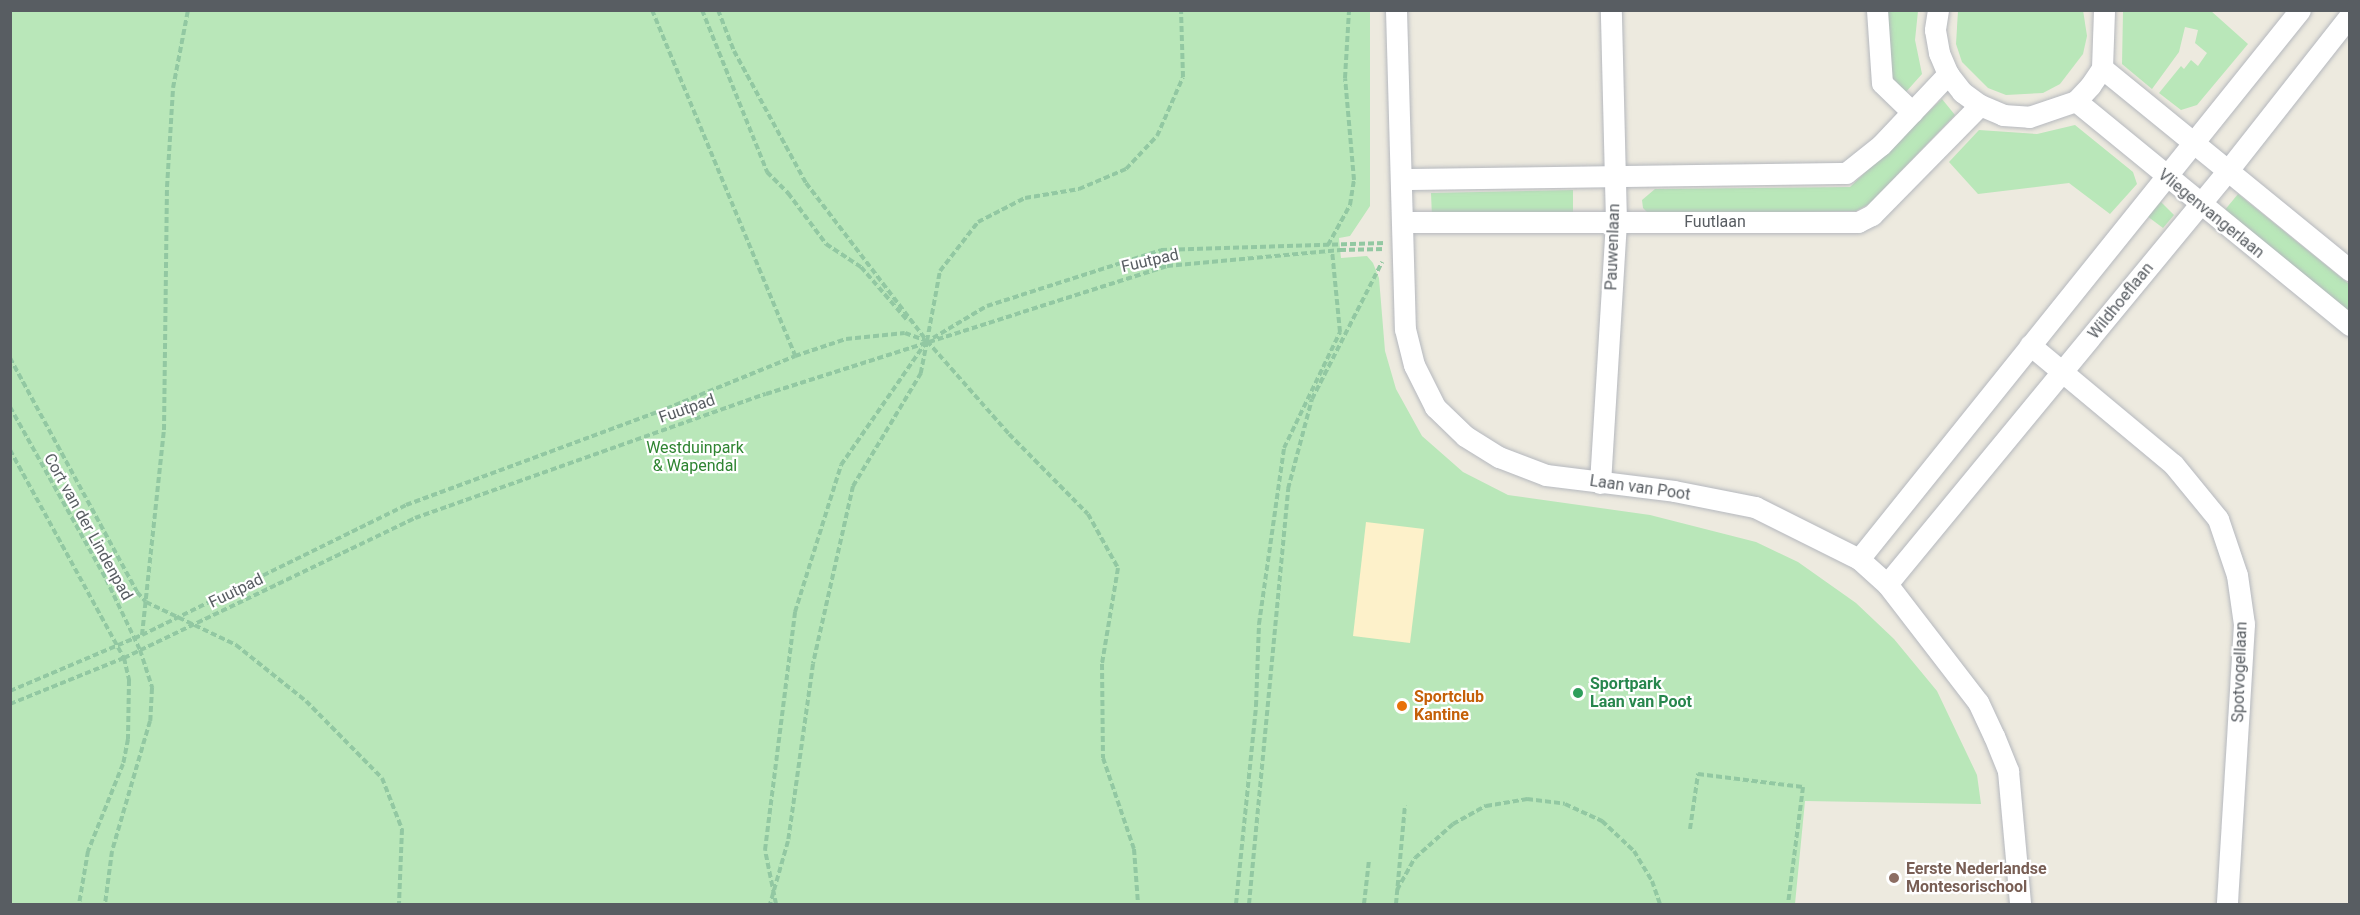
<!DOCTYPE html>
<style>
body{margin:0}
#map{position:relative;width:2360px;height:915px;overflow:hidden;background:#edeadf;font-family:Roboto,sans-serif}
div>[style]{position:absolute}
.green>*{inset:0;background:#b9e7b9}
.sand>*{inset:0;background:#fdf1ca}
.path>*{height:4px;margin-top:-2px;transform-origin:0;background:repeating-linear-gradient(90deg,#92c8a2 0 6px,transparent 0 9px)}
.roads{filter:drop-shadow(0 0 2px #b5b8be) drop-shadow(0 0 2px #b5b8be)}
.minor>*{height:21px;margin:-10.5px;padding:0 10.5px;transform-origin:10.5px;border-radius:10.5px;background:#fff}
.dots>*{width:16px;height:16px;translate:-50% -50%;box-sizing:border-box;border:3px solid #fff;border-radius:50%}
span{translate:-50% -50%;white-space:nowrap;text-align:center;line-height:1.15;-webkit-text-stroke:4.5px #fff;paint-order:stroke}
.street-label{font-size:16px;color:#585d62}
.park-label{font-size:16px;color:#2e8431}
.leisure-label{font-size:16px;color:#27864d;font-weight:700}
.left{translate:0 -50%;text-align:left}
.food-label{font-size:16px;color:#c56008;font-weight:700}
.education-label{font-size:16px;color:#785e54;font-weight:700}
.frame{position:absolute;inset:0;border:12px solid #585d62;pointer-events:none}
</style>
<div id="map">
<div class="green">
<div style="clip-path:polygon(2083px 10px,2087px 36px,2083px 54px,2060px 84px,2043px 93px,2006px 95px,1988px 88px,1962px 62px,1956px 44px,1958px 11px)"></div>
<div style="clip-path:polygon(10px 11px,1370px 11px,1370px 206px,1350px 236px,1339px 238px,1341px 258px,1367px 256px,1373px 263px,1379px 278px,1385px 351px,1396px 389px,1422px 436px,1463px 472px,1508px 495px,1650px 515px,1756px 542px,1798px 562px,1856px 603px,1894px 639px,1937px 691px,1977px 775px,1981px 804px,1805px 801px,1795px 904px,11px 904px)"></div>
<div style="clip-path:polygon(1883px 11px,1918px 11px,1915px 40px,1922px 74px,1905px 93px,1887px 74px)"></div>
<div style="clip-path:polygon(2123px 11px,2211px 11px,2248px 44px,2197px 105px,2181px 110px,2159px 93px,2181px 66px,2184px 69px,2191px 60px,2198px 66px,2207px 53px,2195px 43px,2198px 30px,2185px 27px,2179px 52px,2152px 89px,2122px 64px)"></div>
<div style="clip-path:polygon(1942px 99px,1955px 115px,1869px 204px,1856px 211px,1649px 214px,1643px 208px,1642px 200px,1655px 189px,1850px 187px)"></div>
<div style="clip-path:polygon(2075px 125px,2133px 172px,2137px 184px,2110px 214px,2069px 183px,1978px 194px,1949px 162px,1979px 130px,2037px 134px)"></div>
<div style="clip-path:polygon(1573px 190px,1573px 215px,1432px 217px,1431px 193px)"></div>
<div style="clip-path:polygon(2238px 194px,2349px 284px,2349px 312px,2224px 211px)"></div>
<div style="clip-path:polygon(2161px 202px,2174px 215px,2163px 228px,2147px 216px)"></div>
</div>
<div class="sand">
<div style="clip-path:polygon(1366px 522px,1424px 529px,1410px 643px,1353px 636px)"></div>
</div>
<div class="path">
<div style="left:652px;top:10px;width:374px;rotate:67.5deg"></div>
<div style="left:795px;top:356px;width:54px;rotate:-18.4deg"></div>
<div style="left:846px;top:339px;width:59px;rotate:-5.8deg"></div>
<div style="left:905px;top:333px;width:23px;rotate:20deg"></div>
<div style="left:927px;top:341px;width:33px;rotate:101deg"></div>
<div style="left:921px;top:373px;width:132px;rotate:121deg"></div>
<div style="left:853px;top:486px;width:182px;rotate:102.7deg"></div>
<div style="left:813px;top:664px;width:179px;rotate:98deg"></div>
<div style="left:788px;top:841px;width:66px;rotate:105.9deg"></div>
<div style="left:702px;top:10px;width:175px;rotate:68.1deg"></div>
<div style="left:767px;top:172px;width:30px;rotate:45deg"></div>
<div style="left:788px;top:193px;width:64px;rotate:53.3deg"></div>
<div style="left:826px;top:244px;width:42px;rotate:33.3deg"></div>
<div style="left:861px;top:267px;width:72px;rotate:49deg"></div>
<div style="left:718px;top:10px;width:44px;rotate:68.7deg"></div>
<div style="left:734px;top:51px;width:150px;rotate:61.4deg"></div>
<div style="left:806px;top:183px;width:199px;rotate:52.6deg"></div>
<div style="left:927px;top:341px;width:124px;rotate:48.6deg"></div>
<div style="left:1009px;top:434px;width:112px;rotate:45.4deg"></div>
<div style="left:1088px;top:514px;width:62px;rotate:60.9deg"></div>
<div style="left:1118px;top:568px;width:97px;rotate:99.5deg"></div>
<div style="left:1102px;top:664px;width:94px;rotate:89.4deg"></div>
<div style="left:1103px;top:758px;width:96px;rotate:71.2deg"></div>
<div style="left:1134px;top:849px;width:55px;rotate:85.8deg"></div>
<div style="left:1328px;top:245px;width:46px;rotate:-61.2deg"></div>
<div style="left:1350px;top:205px;width:25px;rotate:-81deg"></div>
<div style="left:1354px;top:180px;width:102px;rotate:-95deg"></div>
<div style="left:1345px;top:78px;width:68px;rotate:-86.6deg"></div>
<div style="left:933px;top:338px;width:63px;rotate:-30.7deg"></div>
<div style="left:987px;top:306px;width:183px;rotate:-17.8deg"></div>
<div style="left:1161px;top:250px;width:224px;rotate:-1.8deg"></div>
<div style="left:927px;top:341px;width:71px;rotate:-79.5deg"></div>
<div style="left:940px;top:271px;width:62px;rotate:-52.2deg"></div>
<div style="left:978px;top:222px;width:53px;rotate:-27.1deg"></div>
<div style="left:1025px;top:198px;width:55px;rotate:-9.5deg"></div>
<div style="left:1079px;top:189px;width:51px;rotate:-23.1deg"></div>
<div style="left:1126px;top:169px;width:45px;rotate:-46.8deg"></div>
<div style="left:1157px;top:136px;width:64px;rotate:-66.2deg"></div>
<div style="left:1183px;top:77px;width:67px;rotate:-91.7deg"></div>
<div style="left:10px;top:358px;width:266px;rotate:61.5deg"></div>
<div style="left:137px;top:592px;width:13px;rotate:48deg"></div>
<div style="left:146px;top:602px;width:100px;rotate:25.5deg"></div>
<div style="left:236px;top:645px;width:90px;rotate:38.7deg"></div>
<div style="left:306px;top:701px;width:108px;rotate:45.4deg"></div>
<div style="left:382px;top:778px;width:55px;rotate:68.6deg"></div>
<div style="left:402px;top:829px;width:75px;rotate:92.3deg"></div>
<div style="left:10px;top:407px;width:197px;rotate:60.8deg"></div>
<div style="left:106px;top:579px;width:79px;rotate:64.4deg"></div>
<div style="left:140px;top:650px;width:40px;rotate:72deg"></div>
<div style="left:152px;top:688px;width:33px;rotate:93deg"></div>
<div style="left:150px;top:721px;width:135px;rotate:106.3deg"></div>
<div style="left:112px;top:851px;width:53px;rotate:97.5deg"></div>
<div style="left:10px;top:450px;width:237px;rotate:61.3deg"></div>
<div style="left:124px;top:658px;width:23px;rotate:77deg"></div>
<div style="left:129px;top:680px;width:59px;rotate:91deg"></div>
<div style="left:128px;top:739px;width:25px;rotate:101deg"></div>
<div style="left:123px;top:764px;width:94px;rotate:111.9deg"></div>
<div style="left:88px;top:851px;width:54px;rotate:99.6deg"></div>
<div style="left:142px;top:635px;width:294px;rotate:-26.2deg"></div>
<div style="left:406px;top:505px;width:269px;rotate:-20.3deg"></div>
<div style="left:658px;top:412px;width:148px;rotate:-22.2deg"></div>
<div style="left:10px;top:691px;width:143px;rotate:-23deg"></div>
<div style="left:142px;top:635px;width:206px;rotate:-83.9deg"></div>
<div style="left:164px;top:430px;width:243px;rotate:-89.3deg"></div>
<div style="left:167px;top:187px;width:99px;rotate:-86.5deg"></div>
<div style="left:173px;top:88px;width:79px;rotate:-79.1deg"></div>
<div style="left:10px;top:704px;width:123px;rotate:-22deg"></div>
<div style="left:124px;top:658px;width:323px;rotate:-25.7deg"></div>
<div style="left:415px;top:518px;width:372px;rotate:-19.5deg"></div>
<div style="left:766px;top:394px;width:421px;rotate:-17.7deg"></div>
<div style="left:1167px;top:266px;width:174px;rotate:-5.3deg"></div>
<div style="left:1340px;top:250px;width:45px;rotate:-1.3deg"></div>
<div style="left:1690px;top:829px;width:56px;rotate:-81.7deg"></div>
<div style="left:1698px;top:774px;width:106px;rotate:7.1deg"></div>
<div style="left:1803px;top:787px;width:118px;rotate:97.3deg"></div>
<div style="left:1397px;top:890px;width:37px;rotate:-61deg"></div>
<div style="left:1415px;top:858px;width:51px;rotate:-41.8deg"></div>
<div style="left:1453px;top:824px;width:38px;rotate:-29deg"></div>
<div style="left:1486px;top:806px;width:42px;rotate:-9.7deg"></div>
<div style="left:1527px;top:799px;width:38px;rotate:7deg"></div>
<div style="left:1565px;top:804px;width:41px;rotate:24.7deg"></div>
<div style="left:1602px;top:821px;width:44px;rotate:43.2deg"></div>
<div style="left:1634px;top:851px;width:35px;rotate:59deg"></div>
<div style="left:1652px;top:881px;width:24px;rotate:71deg"></div>
<div style="left:776px;top:904px;width:55px;rotate:-101.5deg"></div>
<div style="left:765px;top:850px;width:240px;rotate:-82.8deg"></div>
<div style="left:795px;top:612px;width:154px;rotate:-72.6deg"></div>
<div style="left:841px;top:465px;width:146px;rotate:-55.3deg"></div>
<div style="left:1236px;top:904px;width:199px;rotate:-84.2deg"></div>
<div style="left:1256px;top:706px;width:82px;rotate:-87.9deg"></div>
<div style="left:1259px;top:624px;width:178px;rotate:-81.9deg"></div>
<div style="left:1284px;top:448px;width:129px;rotate:-64.2deg"></div>
<div style="left:1340px;top:332px;width:81px;rotate:-95.6deg"></div>
<div style="left:1249px;top:904px;width:417px;rotate:-84.6deg"></div>
<div style="left:1288px;top:489px;width:93px;rotate:-75.1deg"></div>
<div style="left:1312px;top:399px;width:154px;rotate:-62.9deg"></div>
<div style="left:1364px;top:904px;width:44px;rotate:-83.5deg"></div>
<div style="left:1396px;top:904px;width:99px;rotate:-84.8deg"></div>
</div>
<div class="roads">
<div class="minor">
<div style="left:1396px;top:10px;width:319px;rotate:88.4deg"></div>
<div style="left:1405px;top:329px;width:37px;rotate:76deg"></div>
<div style="left:1414px;top:365px;width:47px;rotate:63.4deg"></div>
<div style="left:1435px;top:407px;width:42px;rotate:44deg"></div>
<div style="left:1465px;top:436px;width:40px;rotate:32deg"></div>
<div style="left:1499px;top:457px;width:50px;rotate:21deg"></div>
<div style="left:1546px;top:475px;width:129px;rotate:7.1deg"></div>
<div style="left:1674px;top:491px;width:83px;rotate:11.2deg"></div>
<div style="left:1755px;top:507px;width:116px;rotate:26.6deg"></div>
<div style="left:1859px;top:559px;width:38px;rotate:42deg"></div>
<div style="left:1887px;top:584px;width:149px;rotate:52.4deg"></div>
<div style="left:1978px;top:702px;width:38px;rotate:65deg"></div>
<div style="left:1994px;top:736px;width:38px;rotate:68deg"></div>
<div style="left:2008px;top:771px;width:134px;rotate:84.8deg"></div>
<div style="left:1877px;top:10px;width:73px;rotate:86.1deg"></div>
<div style="left:1882px;top:83px;width:42px;rotate:44deg"></div>
<div style="left:1938px;top:10px;width:20px;rotate:99deg"></div>
<div style="left:1935px;top:30px;width:23px;rotate:80deg"></div>
<div style="left:1939px;top:53px;width:23px;rotate:67deg"></div>
<div style="left:1948px;top:74px;width:23px;rotate:52deg"></div>
<div style="left:1962px;top:92px;width:22px;rotate:36deg"></div>
<div style="left:1980px;top:105px;width:25px;rotate:23deg"></div>
<div style="left:2003px;top:115px;width:26px;rotate:4deg"></div>
<div style="left:2029px;top:117px;width:50px;rotate:-18.8deg"></div>
<div style="left:2076px;top:101px;width:21px;rotate:-47deg"></div>
<div style="left:2090px;top:86px;width:22px;rotate:-56deg"></div>
<div style="left:2102px;top:68px;width:58px;rotate:-88deg"></div>
<div style="left:2102px;top:68px;width:320px;rotate:39.2deg"></div>
<div style="left:2076px;top:101px;width:354px;rotate:39.3deg"></div>
<div style="left:1403px;top:179px;width:443px;rotate:-0.8deg"></div>
<div style="left:1846px;top:173px;width:45px;rotate:-38.7deg"></div>
<div style="left:1881px;top:145px;width:98px;rotate:-46.7deg"></div>
<div style="left:1403px;top:222px;width:455px"></div>
<div style="left:1858px;top:222px;width:16px;rotate:-27deg"></div>
<div style="left:1872px;top:215px;width:154px;rotate:-45.5deg"></div>
<div style="left:2030px;top:345px;width:186px;rotate:39.8deg"></div>
<div style="left:2173px;top:464px;width:71px;rotate:50.7deg"></div>
<div style="left:2218px;top:519px;width:59px;rotate:71.3deg"></div>
<div style="left:2237px;top:575px;width:49px;rotate:81.9deg"></div>
<div style="left:2244px;top:624px;width:281px;rotate:93.5deg"></div>
<div style="left:1600px;top:483px;width:261px;rotate:-86.5deg"></div>
<div style="left:1616px;top:222px;width:212px;rotate:-91.4deg"></div>
<div style="left:1859px;top:559px;width:704px;rotate:-51.23deg"></div>
<div style="left:1887px;top:584px;width:538px;rotate:-50.51deg"></div>
<div style="left:2229px;top:169px;width:196px;rotate:-51.8deg"></div>
</div>
</div>
<div class="dots">
<div style="left:1578px;top:693px;background:#2e9e5b"></div>
<div style="left:1402px;top:706px;background:#e8710a"></div>
<div style="left:1894px;top:878px;background:#8d6e63"></div>
</div>
<div class="street-label">
<span style="left:2211px;top:214px;rotate:39deg">Vliegenvangerlaan</span>
<span style="left:1715px;top:222px">Fuutlaan</span>
<span style="left:1613px;top:247px;rotate:-88deg">Pauwenlaan</span>
<span style="left:1150px;top:261px;rotate:-13deg">Fuutpad</span>
<span style="left:2121px;top:301px;rotate:-51deg">Wildhoeflaan</span>
<span style="left:687px;top:409px;rotate:-19deg">Fuutpad</span>
<span style="left:1640px;top:488px;rotate:8deg">Laan van Poot</span>
<span style="left:88px;top:527px;rotate:61deg">Cort van der Lindenpad</span>
<span style="left:236px;top:591px;rotate:-26deg">Fuutpad</span>
<span style="left:2240px;top:672px;rotate:-88deg">Spotvogellaan</span>
</div>
<div class="park-label">
<span style="left:695px;top:457px">Westduinpark<br>&amp; Wapendal</span>
</div>
<div class="leisure-label">
<span class="left" style="left:1590px;top:693px">Sportpark<br>Laan van Poot</span>
</div>
<div class="food-label">
<span class="left" style="left:1414px;top:706px">Sportclub<br>Kantine</span>
</div>
<div class="education-label">
<span class="left" style="left:1906px;top:878px">Eerste Nederlandse<br>Montesorischool</span>
</div>
<div class="frame"></div>
</div>
